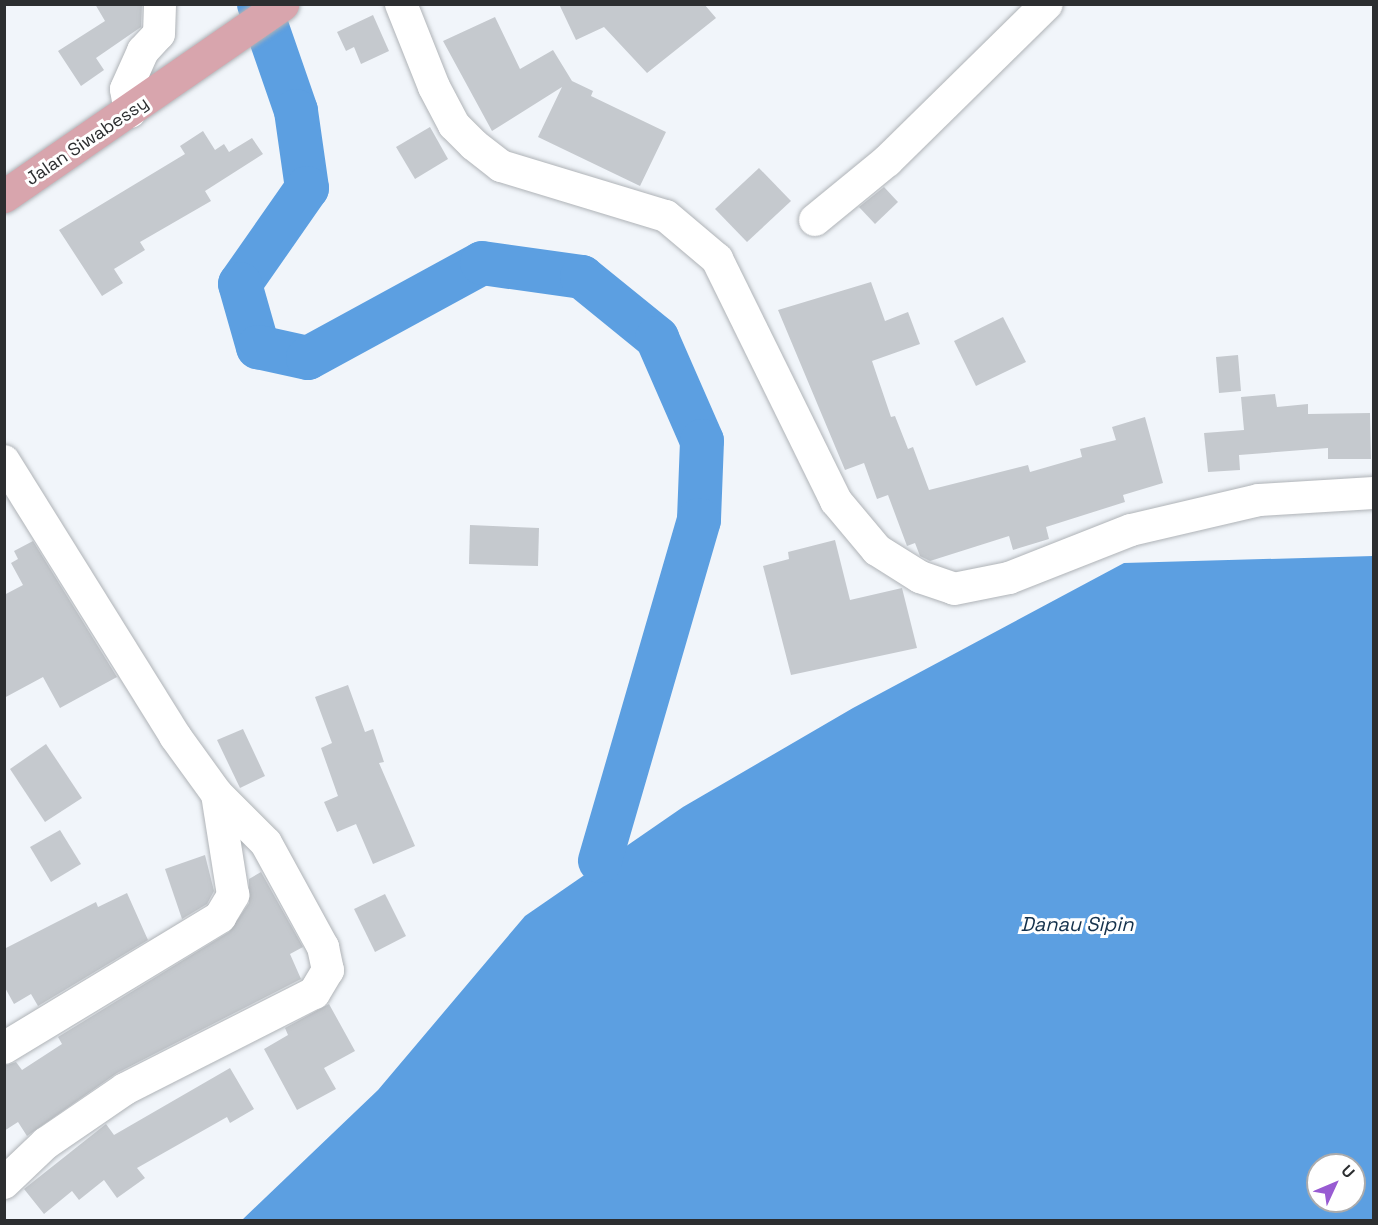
<!DOCTYPE html>
<style>
body{margin:0}
#map{position:relative;width:1378px;height:1225px;overflow:hidden;background:#f1f5fa;font-family:"Space Grotesk",sans-serif}
div>[style]{position:absolute}
.water>*{inset:0;background:#5c9fe1}
.river>*{height:44px;margin:-22px;padding:0 22px;transform-origin:22px;border-radius:22px;background:#5c9fe1}
.building>*{inset:0;background:#c5c9ce}
.roads{filter:drop-shadow(0 0 2px #afb3b7) drop-shadow(0 0 2px #afb3b7)}
.minor>*{height:32px;margin:-16px;padding:0 16px;transform-origin:16px;border-radius:16px;background:#fff}
.major>*{height:33px;margin:-16.5px;padding:0 16.5px;transform-origin:16.5px;border-radius:16.5px;background:#d8a5ad}
span{translate:-50% -50%;white-space:nowrap;text-align:center;line-height:1.15;-webkit-text-stroke:6px #fff;paint-order:stroke}
.street-label{font-size:18px;color:#2c2e30}
.water-label{font-size:20px;color:#14314c;font-style:italic}
.frame{position:absolute;inset:0;border:6px solid #2c2e30;pointer-events:none}
.north{position:absolute;left:1306px;top:1153px;width:60px;height:60px;box-sizing:border-box;background:#fff;border:2px solid #ababac;border-radius:50%;rotate:46deg;font-size:16px;font-weight:700;line-height:24px;text-align:center;color:#2c2e30}
.north::after{content:'';display:block;margin:auto;width:21px;height:27px;background:#985bd2;clip-path:polygon(50% 0,100% 100%,50% 72%,0 100%)}
</style>
<div id="map">
<div class="water">
<div style="clip-path:polygon(evenodd,1373px 556px,1373px 1220px,242px 1220px,378px 1090px,525px 916px,683px 807px,853px 708px,1124px 563px,1373px 556px,1318px 1165px,1354px 1165px,1354px 1201px,1318px 1201px,1318px 1165px)"></div>
</div>
<div class="river">
<div style="left:259px;top:4px;width:113px;rotate:70.9deg"></div>
<div style="left:296px;top:111px;width:78px;rotate:81.9deg"></div>
<div style="left:307px;top:188px;width:117px;rotate:124.9deg"></div>
<div style="left:240px;top:284px;width:66px;rotate:74.1deg"></div>
<div style="left:258px;top:347px;width:51px;rotate:12.4deg"></div>
<div style="left:308px;top:358px;width:198px;rotate:-28.6deg"></div>
<div style="left:482px;top:263px;width:101px;rotate:8deg"></div>
<div style="left:582px;top:277px;width:97px;rotate:39.1deg"></div>
<div style="left:657px;top:338px;width:112px;rotate:66.4deg"></div>
<div style="left:702px;top:441px;width:79px;rotate:92.2deg"></div>
<div style="left:699px;top:520px;width:355px;rotate:106.2deg"></div>
</div>
<div class="building">
<div style="clip-path:polygon(95px 4px,142px 4px,141px 27px,96px 58px,104px 70px,81px 86px,58px 51px,105px 21px)"></div>
<div style="clip-path:polygon(559px 4px,704px 4px,716px 18px,647px 73px,604px 27px,576px 40px)"></div>
<div style="clip-path:polygon(373px 15px,389px 51px,361px 64px,354px 47px,346px 51px,337px 32px)"></div>
<div style="clip-path:polygon(495px 17px,520px 69px,553px 50px,572px 81px,593px 91px,591px 96px,666px 132px,640px 186px,538px 137px,562px 87px,492px 131px,443px 41px)"></div>
<div style="clip-path:polygon(430px 127px,448px 159px,415px 179px,396px 147px)"></div>
<div style="clip-path:polygon(203px 131px,215px 150px,224px 144px,229px 152px,252px 138px,263px 154px,205px 191px,211px 201px,140px 242px,145px 250px,114px 269px,123px 283px,102px 296px,59px 230px,185px 154px,180px 146px)"></div>
<div style="clip-path:polygon(759px 168px,791px 201px,747px 242px,715px 209px)"></div>
<div style="clip-path:polygon(884px 187px,898px 202px,875px 224px,859px 207px)"></div>
<div style="clip-path:polygon(871px 282px,885px 321px,908px 312px,920px 344px,872px 361px,891px 417px,895px 416px,908px 449px,913px 447px,929px 490px,1028px 465px,1030px 472px,1082px 457px,1080px 449px,1116px 440px,1112px 427px,1145px 417px,1163px 483px,1123px 495px,1125px 502px,1046px 527px,1049px 539px,1013px 550px,1009px 536px,930px 561px,920px 556px,915px 543px,907px 546px,888px 495px,877px 499px,864px 463px,845px 470px,778px 310px)"></div>
<div style="clip-path:polygon(1003px 317px,1026px 362px,976px 386px,954px 341px)"></div>
<div style="clip-path:polygon(1238px 355px,1241px 391px,1219px 393px,1216px 357px)"></div>
<div style="clip-path:polygon(1275px 394px,1277px 407px,1308px 404px,1308px 414px,1370px 413px,1371px 459px,1328px 459px,1328px 448px,1239px 455px,1240px 470px,1208px 472px,1204px 433px,1244px 430px,1241px 397px)"></div>
<div style="clip-path:polygon(470px 525px,539px 528px,538px 566px,469px 564px)"></div>
<div style="clip-path:polygon(835px 540px,850px 600px,902px 588px,917px 648px,791px 675px,763px 566px,789px 559px,788px 552px)"></div>
<div style="clip-path:polygon(33px 541px,117px 677px,60px 708px,43px 677px,4px 698px,4px 595px,23px 585px,11px 563px,18px 559px,14px 551px)"></div>
<div style="clip-path:polygon(348px 685px,365px 732px,373px 729px,384px 762px,379px 763px,415px 846px,373px 864px,356px 824px,337px 832px,324px 802px,338px 796px,321px 748px,332px 743px,315px 697px)"></div>
<div style="clip-path:polygon(243px 729px,265px 776px,240px 788px,217px 740px)"></div>
<div style="clip-path:polygon(46px 744px,82px 798px,45px 822px,10px 769px)"></div>
<div style="clip-path:polygon(60px 830px,81px 864px,51px 882px,30px 847px)"></div>
<div style="clip-path:polygon(205px 855px,214px 891px,207px 904px,182px 919px,165px 869px)"></div>
<div style="clip-path:polygon(261px 872px,303px 947px,290px 954px,301px 979px,117px 1073px,27px 1136px,18px 1122px,4px 1131px,4px 1066px,16px 1062px,22px 1070px,62px 1044px,58px 1037px,229px 932px,249px 903px,249px 879px)"></div>
<div style="clip-path:polygon(127px 893px,148px 940px,38px 1006px,31px 994px,14px 1004px,4px 986px,4px 949px,96px 902px,98px 907px)"></div>
<div style="clip-path:polygon(385px 894px,406px 936px,375px 952px,354px 909px)"></div>
<div style="clip-path:polygon(329px 1004px,355px 1051px,324px 1068px,336px 1089px,297px 1110px,264px 1049px,288px 1035px,285px 1028px)"></div>
<div style="clip-path:polygon(230px 1068px,254px 1109px,230px 1123px,227px 1117px,137px 1168px,145px 1178px,117px 1198px,104px 1180px,79px 1200px,72px 1191px,44px 1214px,24px 1189px,106px 1124px,114px 1135px)"></div>
</div>
<div class="roads">
<div class="minor">
<div style="left:401px;top:4px;width:89px;rotate:68.3deg"></div>
<div style="left:434px;top:87px;width:43px;rotate:62.2deg"></div>
<div style="left:454px;top:125px;width:28px;rotate:45deg"></div>
<div style="left:474px;top:145px;width:34px;rotate:38deg"></div>
<div style="left:501px;top:166px;width:172px;rotate:16.9deg"></div>
<div style="left:666px;top:216px;width:67px;rotate:40.1deg"></div>
<div style="left:717px;top:259px;width:270px;rotate:63.8deg"></div>
<div style="left:836px;top:501px;width:64px;rotate:50.1deg"></div>
<div style="left:877px;top:550px;width:51px;rotate:32.1deg"></div>
<div style="left:920px;top:577px;width:36px;rotate:19deg"></div>
<div style="left:954px;top:589px;width:56px;rotate:-11.3deg"></div>
<div style="left:1009px;top:578px;width:131px;rotate:-21.5deg"></div>
<div style="left:1131px;top:530px;width:131px;rotate:-13.2deg"></div>
<div style="left:1259px;top:500px;width:115px;rotate:-3.5deg"></div>
<div style="left:130px;top:112px;width:23px;rotate:-100deg"></div>
<div style="left:126px;top:89px;width:42px;rotate:-65.9deg"></div>
<div style="left:143px;top:51px;width:23px;rotate:-47deg"></div>
<div style="left:159px;top:34px;width:30px;rotate:-88deg"></div>
<div style="left:815px;top:220px;width:93px;rotate:-39.3deg"></div>
<div style="left:887px;top:161px;width:224px;rotate:-44.5deg"></div>
<div style="left:4px;top:461px;width:324px;rotate:58.1deg"></div>
<div style="left:175px;top:736px;width:72px;rotate:54.1deg"></div>
<div style="left:217px;top:794px;width:69px;rotate:45deg"></div>
<div style="left:266px;top:843px;width:119px;rotate:61.3deg"></div>
<div style="left:323px;top:947px;width:24px;rotate:78deg"></div>
<div style="left:328px;top:970px;width:27px;rotate:121deg"></div>
<div style="left:314px;top:993px;width:212px;rotate:153.1deg"></div>
<div style="left:125px;top:1089px;width:96px;rotate:145.6deg"></div>
<div style="left:46px;top:1143px;width:58px;rotate:136.4deg"></div>
<div style="left:4px;top:1048px;width:253px;rotate:-31.2deg"></div>
<div style="left:220px;top:917px;width:26px;rotate:-59deg"></div>
<div style="left:233px;top:895px;width:102px;rotate:-99deg"></div>
</div>
<div class="major">
<div style="left:4px;top:196px;width:338px;rotate:-34.6deg"></div>
</div>
</div>
<div class="street-label">
<span style="left:87px;top:141px;rotate:-34deg">Jalan Siwabessy</span>
</div>
<div class="water-label">
<span style="left:1077px;top:924px">Danau Sipin</span>
</div>
<div class="frame"></div>
<div class="north">U</div>
</div>
